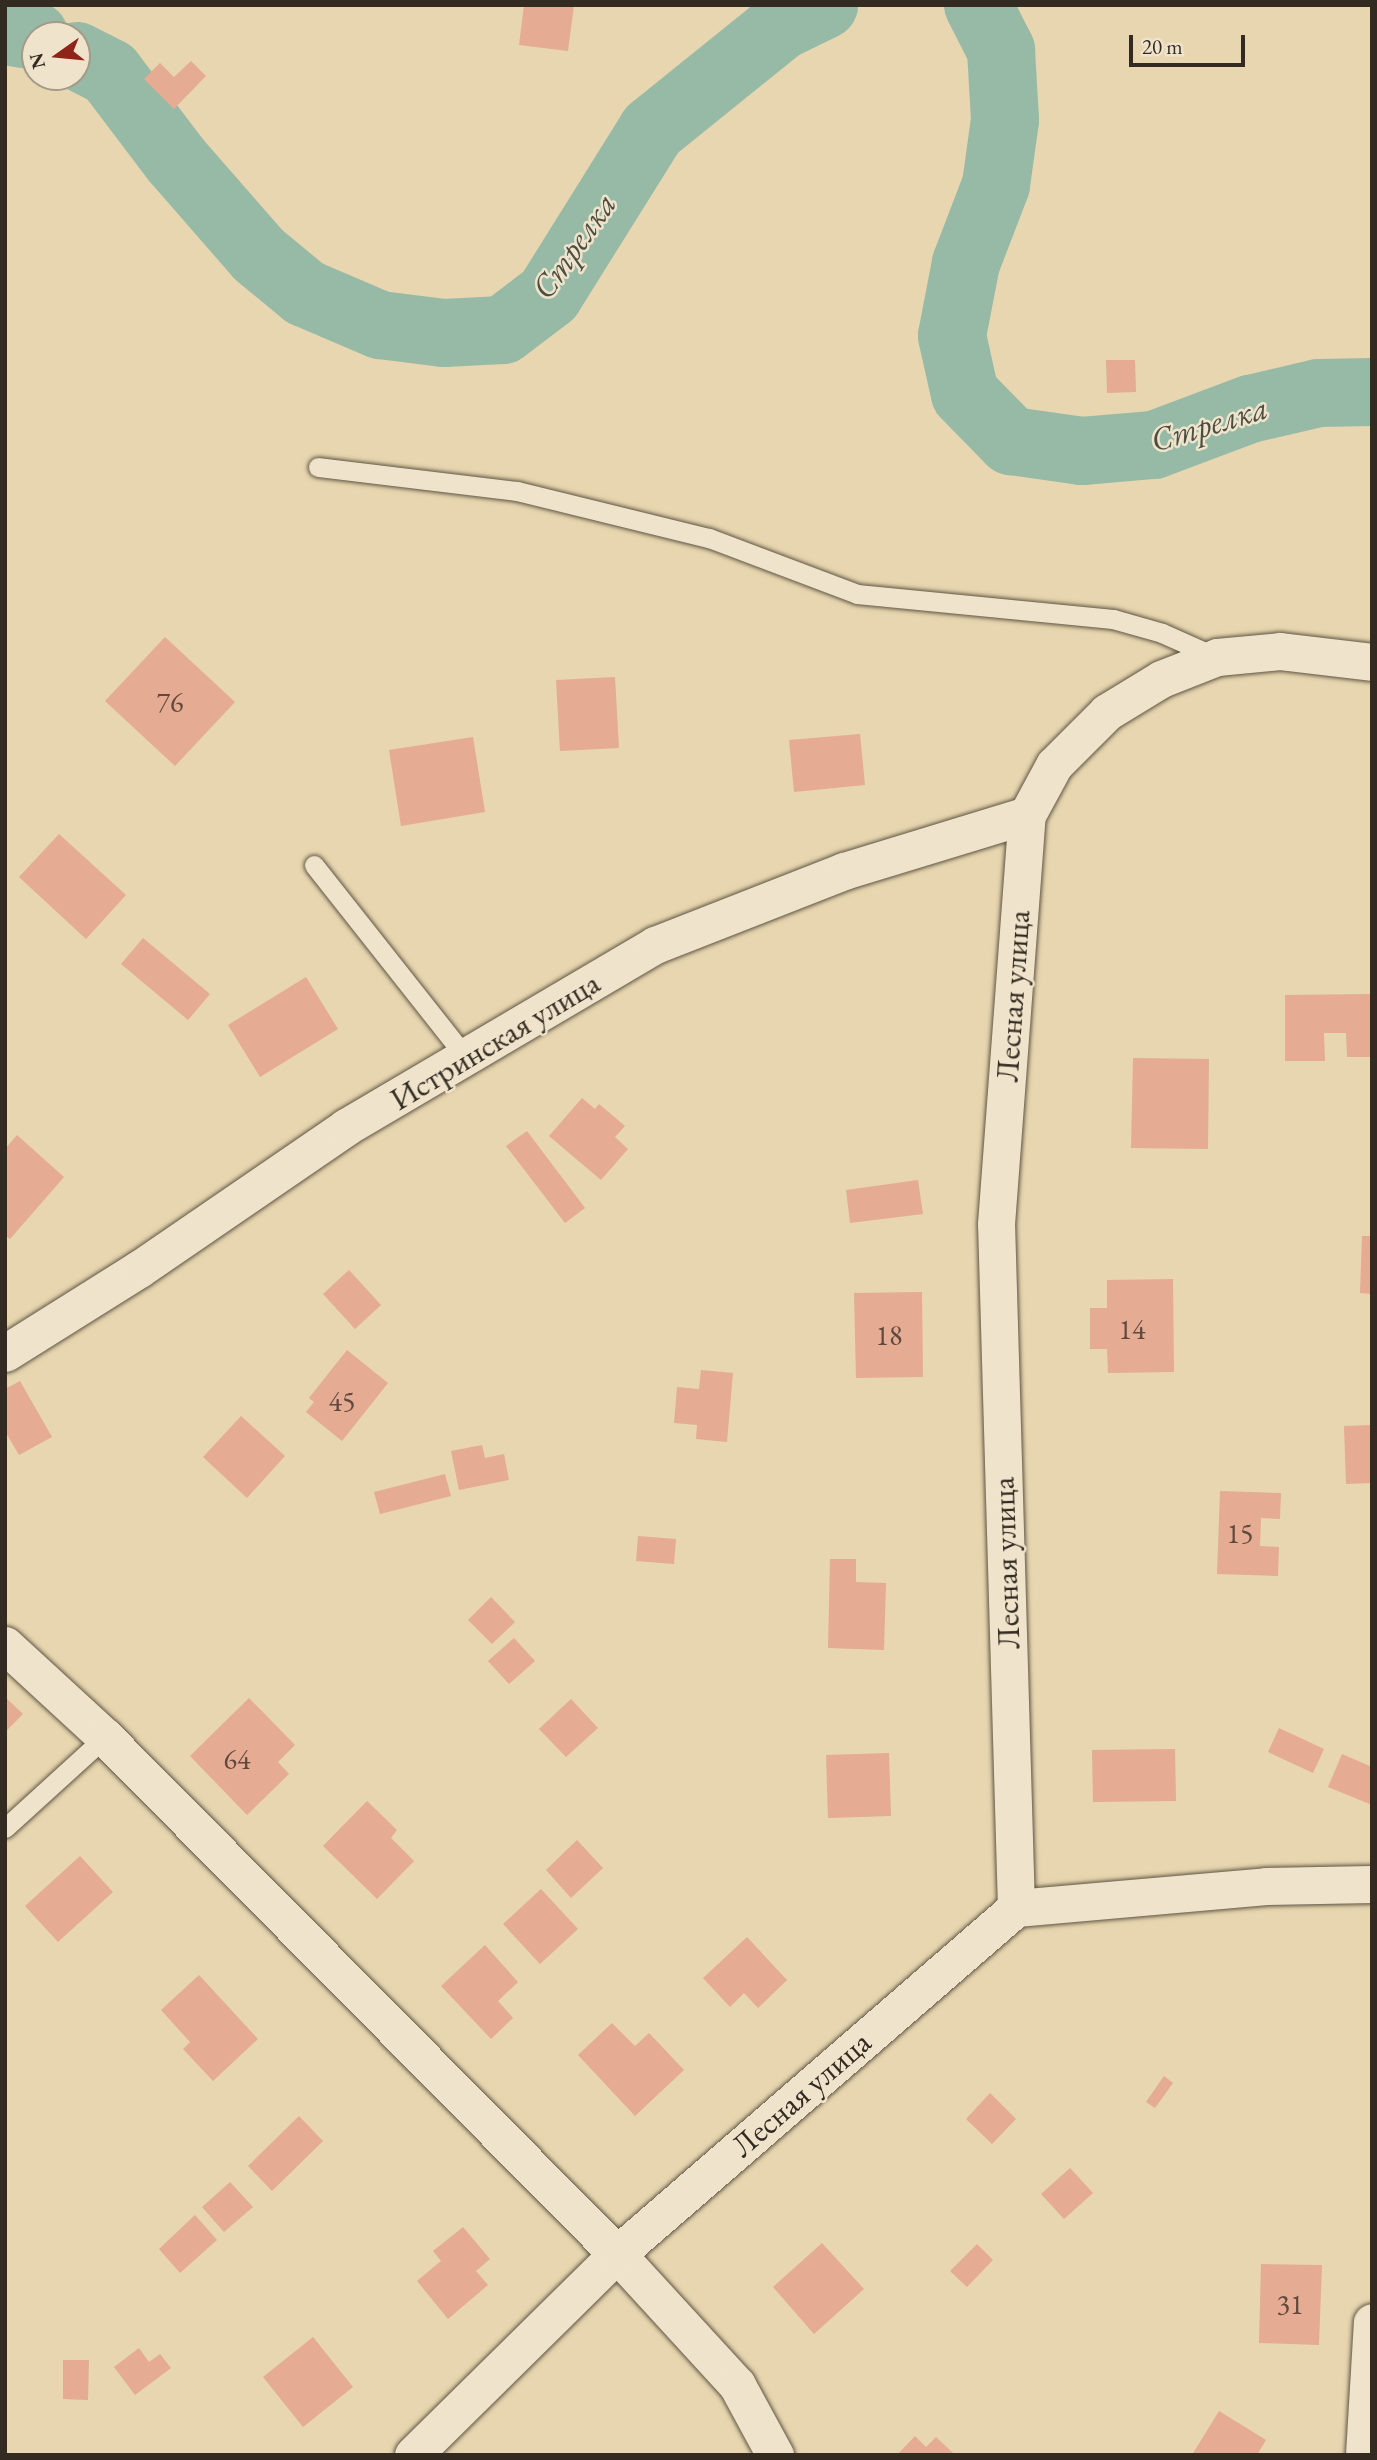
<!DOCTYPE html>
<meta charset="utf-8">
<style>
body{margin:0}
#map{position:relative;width:1377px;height:2460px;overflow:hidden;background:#e7d6af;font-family:"EB Garamond",serif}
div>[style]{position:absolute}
.river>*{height:68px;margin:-34px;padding:0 34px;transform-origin:34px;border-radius:34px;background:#97baa7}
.building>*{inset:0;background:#e5ab93}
.roads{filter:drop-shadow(0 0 2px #605544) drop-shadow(0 0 2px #605544)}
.lane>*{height:19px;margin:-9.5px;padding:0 9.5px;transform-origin:9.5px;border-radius:9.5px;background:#efe4cb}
.street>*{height:37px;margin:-18.5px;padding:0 18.5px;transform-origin:18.5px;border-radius:18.5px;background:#efe4cb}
span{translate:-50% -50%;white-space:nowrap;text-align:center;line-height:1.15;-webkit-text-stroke:5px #efe4cb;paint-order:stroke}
.number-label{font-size:28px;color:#604a3e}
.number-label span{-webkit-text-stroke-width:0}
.street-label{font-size:32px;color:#332a21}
.water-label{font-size:33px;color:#4c4e42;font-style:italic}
.frame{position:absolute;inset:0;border:7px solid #332a21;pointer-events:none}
.north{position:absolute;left:21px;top:21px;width:70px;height:70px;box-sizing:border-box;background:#efe4cb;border:2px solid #a49a87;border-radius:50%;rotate:255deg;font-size:19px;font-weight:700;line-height:28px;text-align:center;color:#332a21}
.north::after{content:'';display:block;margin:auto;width:24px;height:32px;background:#8f2418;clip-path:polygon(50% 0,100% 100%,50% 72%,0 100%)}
.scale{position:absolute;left:1129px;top:35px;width:116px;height:32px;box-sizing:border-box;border:4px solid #332a21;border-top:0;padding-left:9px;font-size:21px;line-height:24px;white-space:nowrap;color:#332a21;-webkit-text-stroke:5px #efe4cb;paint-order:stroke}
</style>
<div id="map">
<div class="river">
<div style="left:978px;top:5px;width:51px;rotate:62.9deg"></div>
<div style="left:1001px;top:50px;width:70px;rotate:86.7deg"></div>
<div style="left:1005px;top:120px;width:66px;rotate:97.9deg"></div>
<div style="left:996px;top:185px;width:84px;rotate:111deg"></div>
<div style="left:966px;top:263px;width:74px;rotate:100.9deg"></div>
<div style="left:952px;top:336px;width:59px;rotate:77.4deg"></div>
<div style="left:965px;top:394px;width:66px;rotate:45.6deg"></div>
<div style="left:1011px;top:441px;width:72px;rotate:8deg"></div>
<div style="left:1082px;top:451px;width:72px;rotate:-4.8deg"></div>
<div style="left:1154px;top:445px;width:103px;rotate:-20.6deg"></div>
<div style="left:1250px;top:409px;width:71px;rotate:-13.1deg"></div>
<div style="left:1319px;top:393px;width:53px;rotate:-1.1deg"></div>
<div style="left:5px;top:31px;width:30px;rotate:9deg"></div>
<div style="left:77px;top:56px;width:37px;rotate:27deg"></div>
<div style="left:110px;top:73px;width:109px;rotate:52.8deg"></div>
<div style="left:176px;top:160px;width:126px;rotate:48.9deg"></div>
<div style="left:259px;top:255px;width:60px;rotate:39.6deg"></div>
<div style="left:305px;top:293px;width:82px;rotate:23.1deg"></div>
<div style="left:380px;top:325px;width:64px;rotate:7.1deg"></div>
<div style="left:444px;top:333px;width:59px;rotate:-2.9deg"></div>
<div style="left:503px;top:330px;width:58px;rotate:-37.3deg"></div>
<div style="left:549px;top:295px;width:195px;rotate:-58deg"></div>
<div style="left:652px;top:130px;width:166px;rotate:-38.9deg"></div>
<div style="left:781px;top:26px;width:48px;rotate:-26deg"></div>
</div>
<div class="building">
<div style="clip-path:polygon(524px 5px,574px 5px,568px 51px,519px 45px)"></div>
<div style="clip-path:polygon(191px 61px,206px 76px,174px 109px,144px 79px,160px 63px,174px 77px)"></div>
<div style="clip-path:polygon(1106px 360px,1135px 360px,1136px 392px,1107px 393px)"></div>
<div style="clip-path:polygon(165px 637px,235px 702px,175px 766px,105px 701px)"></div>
<div style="clip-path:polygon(615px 677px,619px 748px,560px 751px,556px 680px)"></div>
<div style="clip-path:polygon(860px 734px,865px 785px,794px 792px,789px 740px)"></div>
<div style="clip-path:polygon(473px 737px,485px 812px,401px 826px,389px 750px)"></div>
<div style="clip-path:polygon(59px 834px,126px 895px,86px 939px,19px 877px)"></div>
<div style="clip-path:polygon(143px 938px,210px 994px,188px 1020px,121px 964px)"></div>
<div style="clip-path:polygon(306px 977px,338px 1029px,260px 1077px,228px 1025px)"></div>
<div style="clip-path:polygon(1372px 994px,1372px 1057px,1347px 1057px,1346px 1033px,1324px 1033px,1325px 1061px,1285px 1061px,1285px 995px)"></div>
<div style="clip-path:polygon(1133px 1058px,1209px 1059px,1208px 1149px,1131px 1148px)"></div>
<div style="clip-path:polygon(582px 1098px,595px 1109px,599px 1104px,625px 1126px,615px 1137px,628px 1149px,601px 1180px,549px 1136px)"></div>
<div style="clip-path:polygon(527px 1131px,585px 1208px,565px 1223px,506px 1146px)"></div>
<div style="clip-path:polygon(17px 1135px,64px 1177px,10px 1239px,5px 1235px,5px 1149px)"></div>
<div style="clip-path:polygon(918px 1180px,923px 1214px,850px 1223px,846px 1190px)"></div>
<div style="clip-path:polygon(1362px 1236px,1372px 1236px,1372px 1294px,1360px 1293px)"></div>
<div style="clip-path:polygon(349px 1270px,381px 1305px,355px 1329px,323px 1294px)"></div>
<div style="clip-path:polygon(1173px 1279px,1174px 1372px,1108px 1373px,1107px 1349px,1090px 1349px,1090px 1308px,1107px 1308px,1107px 1280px)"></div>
<div style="clip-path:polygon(922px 1292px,923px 1377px,856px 1378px,854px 1293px)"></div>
<div style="clip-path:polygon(347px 1350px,388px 1383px,342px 1441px,306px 1412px,314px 1402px,309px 1398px)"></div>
<div style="clip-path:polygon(701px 1370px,733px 1373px,727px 1442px,696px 1439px,697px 1425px,674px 1423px,677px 1387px,699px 1389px)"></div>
<div style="clip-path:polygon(20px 1381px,52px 1437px,19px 1455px,5px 1431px,5px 1389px)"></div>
<div style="clip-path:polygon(241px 1416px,285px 1456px,247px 1498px,203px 1457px)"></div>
<div style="clip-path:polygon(1372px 1425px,1372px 1483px,1346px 1484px,1344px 1426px)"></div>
<div style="clip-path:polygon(482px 1445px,485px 1458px,504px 1454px,509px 1480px,459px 1490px,451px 1451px)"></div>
<div style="clip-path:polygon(445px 1474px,451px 1496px,380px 1514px,374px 1492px)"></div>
<div style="clip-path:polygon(1220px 1491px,1281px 1493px,1280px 1519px,1261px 1518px,1260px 1546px,1279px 1547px,1278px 1576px,1217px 1574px)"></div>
<div style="clip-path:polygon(638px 1536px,676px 1539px,674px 1564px,636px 1561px)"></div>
<div style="clip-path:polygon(830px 1559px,856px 1559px,856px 1582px,886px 1583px,884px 1650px,828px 1648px)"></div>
<div style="clip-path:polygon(491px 1597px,515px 1622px,492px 1644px,468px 1620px)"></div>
<div style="clip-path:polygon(514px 1638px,535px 1661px,509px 1684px,488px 1661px)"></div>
<div style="clip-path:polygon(5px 1697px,23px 1714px,5px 1732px)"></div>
<div style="clip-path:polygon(249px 1698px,295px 1745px,278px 1762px,289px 1774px,247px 1815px,190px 1756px)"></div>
<div style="clip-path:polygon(571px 1699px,598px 1728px,566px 1757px,539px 1729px)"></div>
<div style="clip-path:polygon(1279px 1728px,1324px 1749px,1313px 1773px,1268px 1752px)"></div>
<div style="clip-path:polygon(1175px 1749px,1176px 1801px,1093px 1802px,1092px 1750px)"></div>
<div style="clip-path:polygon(889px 1753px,891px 1816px,828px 1818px,826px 1755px)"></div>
<div style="clip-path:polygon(1342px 1754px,1372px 1767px,1372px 1805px,1328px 1787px)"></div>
<div style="clip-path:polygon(367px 1801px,397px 1830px,391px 1838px,414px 1861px,377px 1899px,323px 1846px)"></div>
<div style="clip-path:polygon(577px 1840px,603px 1868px,571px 1898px,546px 1870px)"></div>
<div style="clip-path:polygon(80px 1856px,113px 1892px,58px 1942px,25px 1906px)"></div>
<div style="clip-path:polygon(541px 1889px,578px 1929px,540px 1964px,503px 1924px)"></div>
<div style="clip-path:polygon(747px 1937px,787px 1980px,758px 2008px,744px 1993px,730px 2007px,703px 1978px)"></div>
<div style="clip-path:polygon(485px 1945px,518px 1982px,498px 2001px,513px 2018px,491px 2039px,441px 1986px)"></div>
<div style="clip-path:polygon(199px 1975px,258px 2039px,213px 2081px,183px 2049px,190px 2042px,161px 2010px)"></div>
<div style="clip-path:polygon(612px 2023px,635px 2046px,649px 2033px,684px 2070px,635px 2116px,578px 2055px)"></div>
<div style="clip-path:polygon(1164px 2076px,1173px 2083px,1155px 2108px,1146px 2102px)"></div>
<div style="clip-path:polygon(990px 2093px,1016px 2119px,992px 2144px,966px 2119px)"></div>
<div style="clip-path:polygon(299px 2116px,323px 2141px,272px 2191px,248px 2166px)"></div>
<div style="clip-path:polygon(1070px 2168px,1093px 2193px,1064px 2219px,1041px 2194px)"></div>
<div style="clip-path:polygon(230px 2182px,253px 2207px,224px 2232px,202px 2207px)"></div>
<div style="clip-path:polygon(195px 2215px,217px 2240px,180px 2273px,159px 2249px)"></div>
<div style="clip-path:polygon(463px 2227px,490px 2259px,476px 2271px,488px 2285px,448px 2319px,417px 2281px,441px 2261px,433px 2251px)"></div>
<div style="clip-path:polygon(822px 2243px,864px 2289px,814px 2334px,773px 2287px)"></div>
<div style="clip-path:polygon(977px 2244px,993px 2260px,967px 2287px,950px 2271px)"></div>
<div style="clip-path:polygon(1261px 2264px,1322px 2265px,1319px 2345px,1259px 2343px)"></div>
<div style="clip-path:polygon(313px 2337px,353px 2387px,303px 2427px,263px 2377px)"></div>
<div style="clip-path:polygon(139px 2348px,149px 2362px,160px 2354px,171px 2368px,135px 2395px,114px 2367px)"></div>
<div style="clip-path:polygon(63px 2360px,89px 2360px,88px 2400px,63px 2399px)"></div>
<div style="clip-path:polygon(1219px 2411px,1266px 2440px,1257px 2455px,1192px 2455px)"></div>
<div style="clip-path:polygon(915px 2436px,926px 2447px,936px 2437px,953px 2453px,897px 2455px)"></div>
</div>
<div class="roads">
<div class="lane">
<div style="left:318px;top:467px;width:200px;rotate:6.9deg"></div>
<div style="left:517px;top:491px;width:198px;rotate:13.8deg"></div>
<div style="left:709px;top:538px;width:158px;rotate:20.7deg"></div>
<div style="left:857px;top:594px;width:257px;rotate:5.6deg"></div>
<div style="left:1113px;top:619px;width:51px;rotate:15.9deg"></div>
<div style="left:1162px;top:633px;width:59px;rotate:24deg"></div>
<div style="left:314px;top:865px;width:248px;rotate:51.7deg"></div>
<div style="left:5px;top:1828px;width:135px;rotate:-42.3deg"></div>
</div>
<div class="street">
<div style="left:5px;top:1353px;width:158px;rotate:-32.1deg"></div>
<div style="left:139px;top:1269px;width:251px;rotate:-34.4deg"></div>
<div style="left:346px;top:1127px;width:359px;rotate:-30.5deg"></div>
<div style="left:655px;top:945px;width:203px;rotate:-21.4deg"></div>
<div style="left:844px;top:871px;width:191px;rotate:-17deg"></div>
<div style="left:5px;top:1645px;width:136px;rotate:42.6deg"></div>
<div style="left:105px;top:1737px;width:728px;rotate:45.28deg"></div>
<div style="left:617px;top:2254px;width:178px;rotate:47.5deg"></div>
<div style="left:737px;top:2385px;width:80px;rotate:61.5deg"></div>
<div style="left:1016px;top:1908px;width:251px;rotate:-5deg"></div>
<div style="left:1266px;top:1886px;width:106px;rotate:-1.1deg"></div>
<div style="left:413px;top:2455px;width:286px;rotate:-44.6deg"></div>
<div style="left:617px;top:2254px;width:528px;rotate:-40.93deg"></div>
<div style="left:1016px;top:1908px;width:684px;rotate:-91.67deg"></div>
<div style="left:996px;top:1224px;width:410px;rotate:-85.7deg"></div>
<div style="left:1027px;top:815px;width:57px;rotate:-61.6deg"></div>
<div style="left:1054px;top:765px;width:75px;rotate:-45deg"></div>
<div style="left:1107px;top:712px;width:63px;rotate:-31.4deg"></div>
<div style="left:1161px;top:679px;width:60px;rotate:-21.4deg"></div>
<div style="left:1217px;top:657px;width:63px;rotate:-5.4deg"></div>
<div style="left:1280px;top:651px;width:93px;rotate:6.8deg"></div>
<div style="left:1364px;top:2455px;width:133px;rotate:-86.6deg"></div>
</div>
</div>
<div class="number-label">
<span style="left:170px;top:702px">76</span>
<span style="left:1132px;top:1329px">14</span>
<span style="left:889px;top:1335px">18</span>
<span style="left:342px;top:1401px">45</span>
<span style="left:1240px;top:1533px">15</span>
<span style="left:237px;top:1759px">64</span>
<span style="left:1290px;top:2304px">31</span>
</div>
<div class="street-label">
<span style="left:1013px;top:996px;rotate:-86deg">Лесная улица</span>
<span style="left:495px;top:1041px;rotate:-31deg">Истринская улица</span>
<span style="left:1006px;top:1563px;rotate:-92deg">Лесная улица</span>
<span style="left:801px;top:2094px;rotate:-41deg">Лесная улица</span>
</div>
<div class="water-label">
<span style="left:574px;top:246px;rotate:-55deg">Стрелка</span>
<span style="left:1209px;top:424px;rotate:-17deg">Стрелка</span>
</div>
<div class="frame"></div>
<div class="north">N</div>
<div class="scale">20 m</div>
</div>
